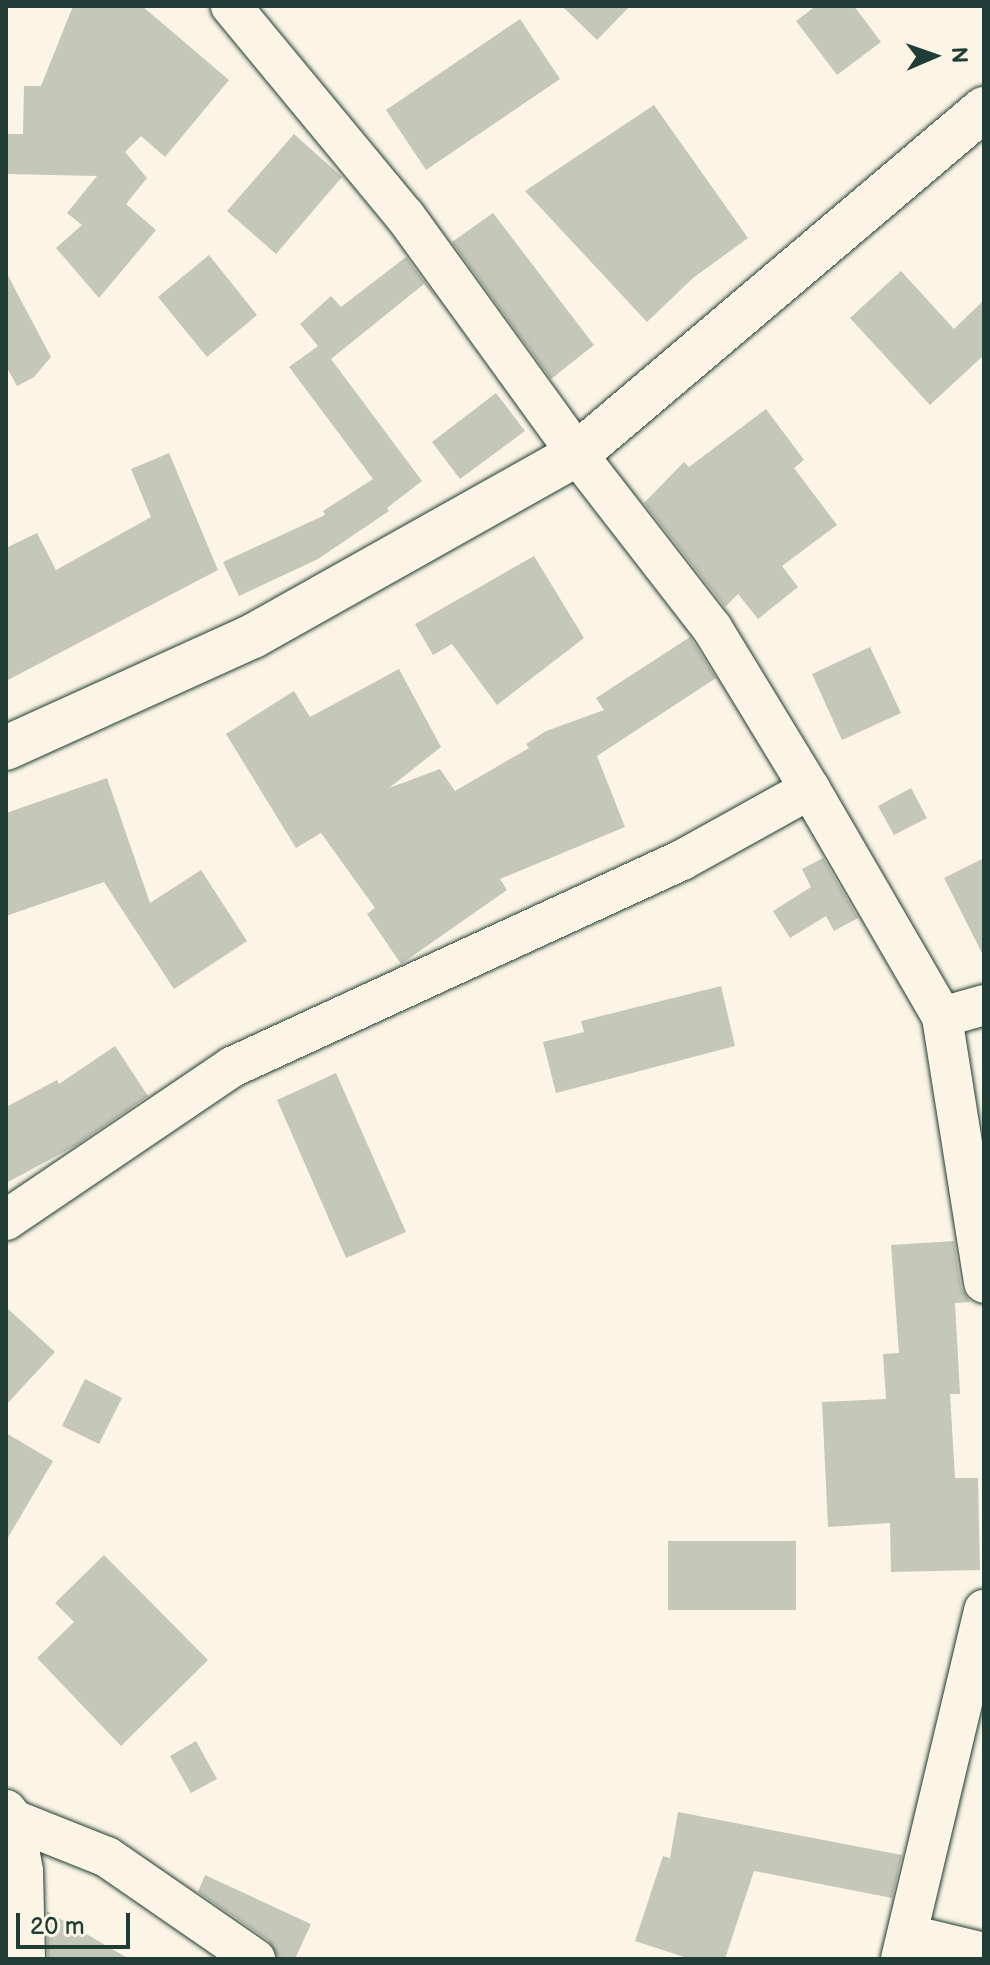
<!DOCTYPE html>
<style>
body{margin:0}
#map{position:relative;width:990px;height:1965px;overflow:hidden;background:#fcf5e5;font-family:"Balsamiq Sans",sans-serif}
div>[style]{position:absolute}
.building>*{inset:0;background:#c5c7b9}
.roads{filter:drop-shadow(0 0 2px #1f3d34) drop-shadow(0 0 2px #1f3d34)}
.street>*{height:40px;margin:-20px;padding:0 20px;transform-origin:20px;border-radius:20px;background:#fcf5e5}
.secondary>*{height:44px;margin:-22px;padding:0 22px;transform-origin:22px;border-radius:22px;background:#fcf5e5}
span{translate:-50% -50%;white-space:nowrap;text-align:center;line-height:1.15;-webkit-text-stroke:7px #fcf5e5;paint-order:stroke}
.frame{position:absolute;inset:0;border:8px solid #1f3d34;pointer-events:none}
.north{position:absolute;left:894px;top:16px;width:80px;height:80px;-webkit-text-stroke:6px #fcf5e5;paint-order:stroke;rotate:88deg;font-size:22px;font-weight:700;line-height:32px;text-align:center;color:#1f3d34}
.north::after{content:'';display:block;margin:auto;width:28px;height:36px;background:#1f3d34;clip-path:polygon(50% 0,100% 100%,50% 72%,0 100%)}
.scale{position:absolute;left:16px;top:1913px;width:114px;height:36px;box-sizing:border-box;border:4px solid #1f3d34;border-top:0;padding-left:10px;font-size:24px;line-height:28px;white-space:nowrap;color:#1f3d34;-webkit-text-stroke:6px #fcf5e5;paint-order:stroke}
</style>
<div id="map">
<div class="building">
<div style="clip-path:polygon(73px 6px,142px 6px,229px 80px,165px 157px,141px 136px,125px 152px,147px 178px,126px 204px,156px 230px,99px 298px,56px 248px,82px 225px,67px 213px,97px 176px,6px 174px,6px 134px,23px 134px,24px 86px,41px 86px)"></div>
<div style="clip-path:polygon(562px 6px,630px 6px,597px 40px)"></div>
<div style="clip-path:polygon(816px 6px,854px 6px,881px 42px,837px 75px,796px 21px)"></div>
<div style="clip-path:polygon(520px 19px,560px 79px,426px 170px,386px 110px)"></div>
<div style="clip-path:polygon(654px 105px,748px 238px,693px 278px,647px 322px,525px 191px)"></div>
<div style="clip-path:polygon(294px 134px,342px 177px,276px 254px,227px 211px)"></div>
<div style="clip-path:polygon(493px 213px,594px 345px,551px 379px,452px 242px)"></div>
<div style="clip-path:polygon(209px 255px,257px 315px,207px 357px,158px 297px)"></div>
<div style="clip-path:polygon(406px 257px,440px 303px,424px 284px,331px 359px,422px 481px,387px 508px,389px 511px,318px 559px,239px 596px,223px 562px,325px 515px,323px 511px,373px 479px,289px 367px,318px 346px,300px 324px,331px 296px,341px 307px)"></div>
<div style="clip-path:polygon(901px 271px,954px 329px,984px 300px,984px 355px,930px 405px,850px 318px)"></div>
<div style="clip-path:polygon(6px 272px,51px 357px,34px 377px,17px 386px,6px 366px)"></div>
<div style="clip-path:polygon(496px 393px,525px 431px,460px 479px,432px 442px)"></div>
<div style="clip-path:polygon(766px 409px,804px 460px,794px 468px,837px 525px,782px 566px,798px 587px,758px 619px,738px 594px,725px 607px,644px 503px,684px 462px,689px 467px)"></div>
<div style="clip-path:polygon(169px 453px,218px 570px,6px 681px,6px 548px,37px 533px,56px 570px,151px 517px,131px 469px)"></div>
<div style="clip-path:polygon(534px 556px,584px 638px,497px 705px,452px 644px,433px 655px,415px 624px)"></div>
<div style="clip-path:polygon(690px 637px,716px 678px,597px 756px,625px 827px,500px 879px,507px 890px,401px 964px,367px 914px,375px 908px,321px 833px,296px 848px,226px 734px,294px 691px,310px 717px,399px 669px,441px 747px,389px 788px,440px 769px,455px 791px,529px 748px,526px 744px,546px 731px,604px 710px,596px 698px)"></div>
<div style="clip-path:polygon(870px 647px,901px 713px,842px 740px,812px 674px)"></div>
<div style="clip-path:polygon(107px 778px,150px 903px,201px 870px,247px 941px,174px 989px,104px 882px,6px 916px,6px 813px)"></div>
<div style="clip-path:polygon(911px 788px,927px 818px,894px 835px,878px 806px)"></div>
<div style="clip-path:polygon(823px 858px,858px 918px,834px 931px,826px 916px,790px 938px,773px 911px,811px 887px,802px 869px)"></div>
<div style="clip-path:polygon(984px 858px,984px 957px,944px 878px)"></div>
<div style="clip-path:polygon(721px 986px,735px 1046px,556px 1093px,543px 1042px,584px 1032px,581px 1021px)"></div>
<div style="clip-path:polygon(115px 1046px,148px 1096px,75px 1146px,6px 1183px,6px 1107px,57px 1080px,59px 1084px)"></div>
<div style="clip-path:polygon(336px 1073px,406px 1232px,346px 1258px,277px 1100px)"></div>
<div style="clip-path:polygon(954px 1241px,961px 1287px,970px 1302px,955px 1303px,960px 1394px,950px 1394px,955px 1478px,978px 1478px,980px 1570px,891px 1572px,890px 1523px,828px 1527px,822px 1402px,886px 1399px,883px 1354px,899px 1353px,891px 1245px)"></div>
<div style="clip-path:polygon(6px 1307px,55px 1352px,6px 1405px)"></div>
<div style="clip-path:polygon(85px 1379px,122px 1398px,99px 1444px,62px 1426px)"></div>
<div style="clip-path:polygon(6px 1433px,53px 1461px,6px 1541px)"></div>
<div style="clip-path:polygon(668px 1541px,796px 1541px,796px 1610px,668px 1610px)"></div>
<div style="clip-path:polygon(104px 1555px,208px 1660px,121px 1746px,37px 1658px,74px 1622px,55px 1603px)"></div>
<div style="clip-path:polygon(196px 1741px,217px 1779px,191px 1793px,170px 1756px)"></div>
<div style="clip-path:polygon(678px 1812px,902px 1855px,892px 1898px,754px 1871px,725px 1959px,690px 1959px,635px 1941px,663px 1856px,670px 1858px)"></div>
<div style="clip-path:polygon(205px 1875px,311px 1924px,295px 1959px,278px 1958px,268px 1940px,198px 1892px)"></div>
<div style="clip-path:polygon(47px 1911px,129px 1959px,48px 1959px)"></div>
</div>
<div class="roads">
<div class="street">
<div style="left:231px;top:6px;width:273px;rotate:50.4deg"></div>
<div style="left:405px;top:216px;width:294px;rotate:54.1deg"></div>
<div style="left:577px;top:454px;width:220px;rotate:52.2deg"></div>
<div style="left:712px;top:628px;width:188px;rotate:58.7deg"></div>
<div style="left:810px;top:789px;width:263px;rotate:59.9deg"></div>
<div style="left:942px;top:1017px;width:269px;rotate:81deg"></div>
<div style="left:942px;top:1017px;width:44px;rotate:-15.9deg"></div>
<div style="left:6px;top:1220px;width:273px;rotate:-34.1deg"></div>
<div style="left:232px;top:1067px;width:495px;rotate:-24.7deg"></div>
<div style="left:682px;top:860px;width:146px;rotate:-29deg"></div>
<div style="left:6px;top:1810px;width:13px;rotate:51deg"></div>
<div style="left:14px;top:1820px;width:52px;rotate:80deg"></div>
<div style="left:23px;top:1871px;width:88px;rotate:88.7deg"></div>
<div style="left:14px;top:1820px;width:100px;rotate:21.7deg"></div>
<div style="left:107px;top:1857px;width:180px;rotate:34.6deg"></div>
<div style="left:909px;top:1935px;width:77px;rotate:13.5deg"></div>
<div style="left:901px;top:1959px;width:359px;rotate:-76.6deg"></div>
</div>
<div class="secondary">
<div style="left:6px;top:748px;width:271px;rotate:-24.4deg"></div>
<div style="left:253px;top:636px;width:372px;rotate:-29.3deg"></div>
<div style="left:577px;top:454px;width:534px;rotate:-40.29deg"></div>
</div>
</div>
<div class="frame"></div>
<div class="north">N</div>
<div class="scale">20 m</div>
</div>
